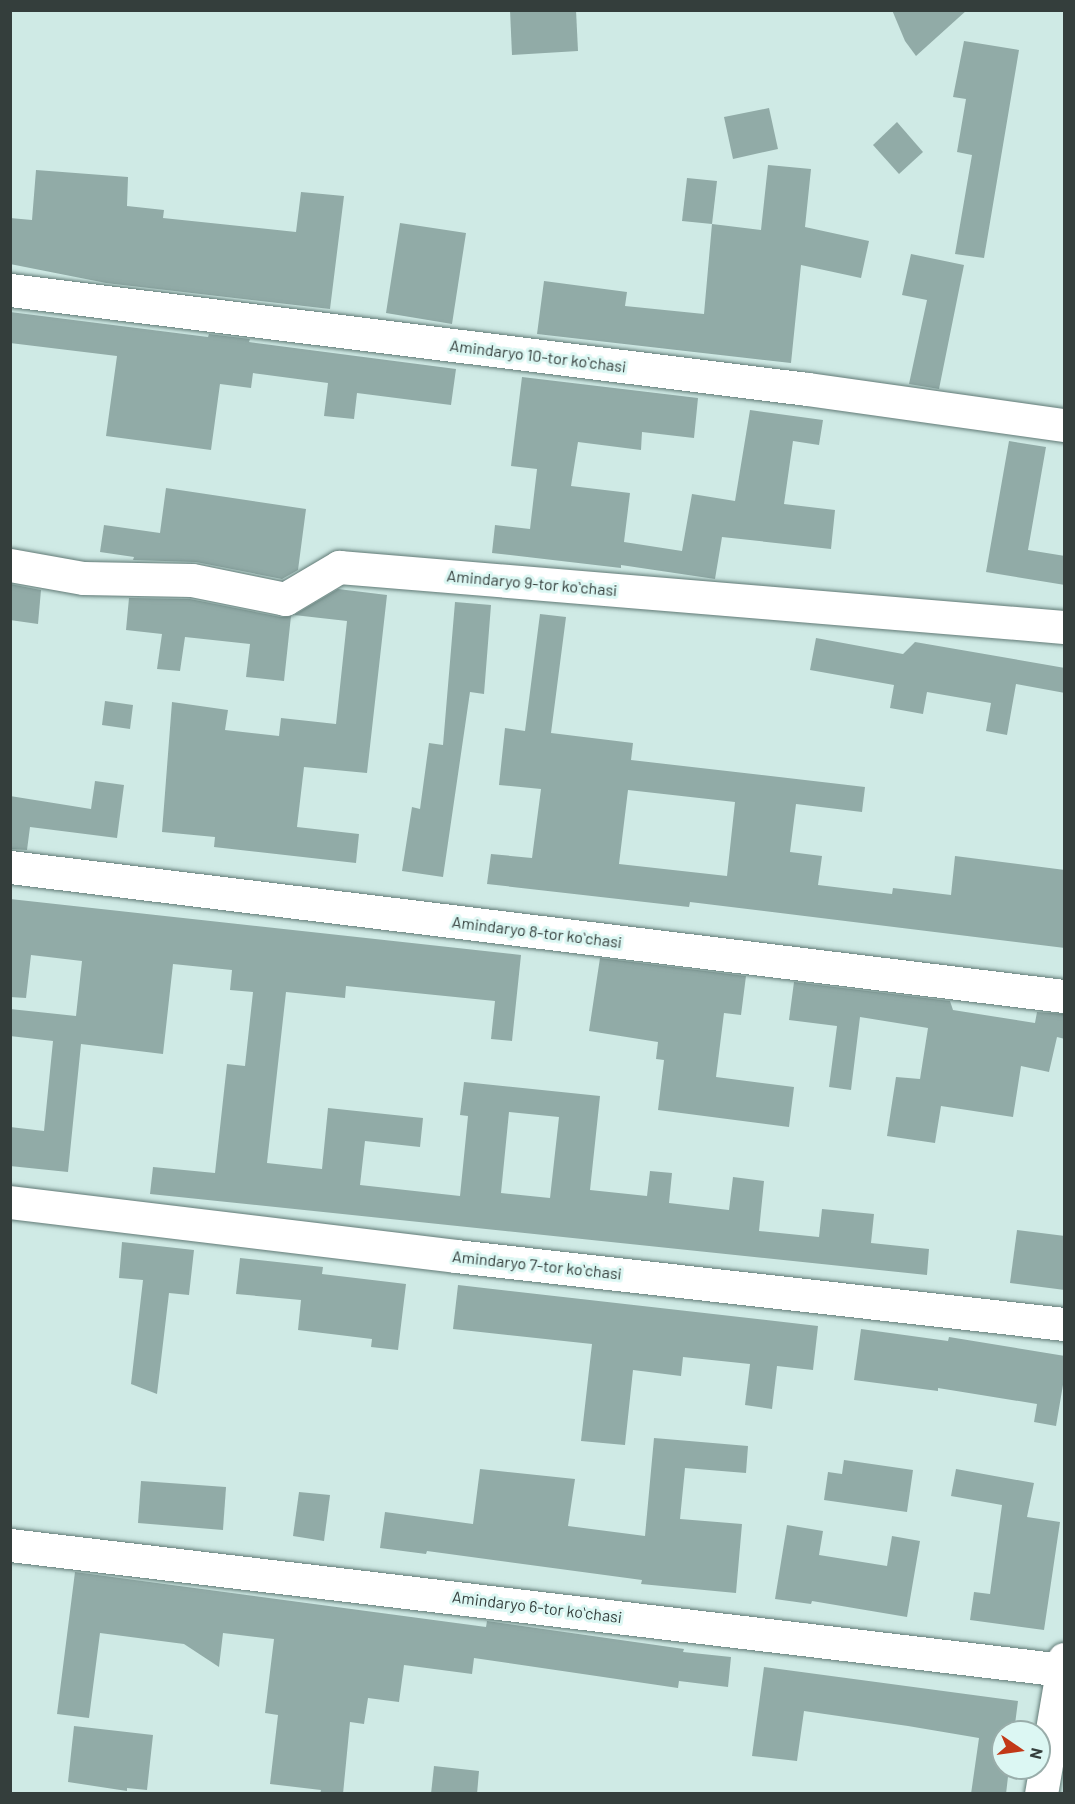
<!DOCTYPE html>
<meta charset="utf-8">
<style>
body{margin:0}
#map{position:relative;width:1075px;height:1804px;overflow:hidden;background:#cfeae5;font-family:Barlow,sans-serif}
div>[style]{position:absolute}
.building>*{inset:0;background:#91aba7}
.roads{filter:drop-shadow(0 0 2px #607975) drop-shadow(0 0 2px #607975)}
.minor>*{height:33px;margin:-16.5px;padding:0 16.5px;transform-origin:16.5px;border-radius:16.5px;background:#fff}
span{translate:-50% -50%;white-space:nowrap;text-align:center;line-height:1.15;-webkit-text-stroke:6px #dcf7f3;paint-order:stroke}
.street-label{font-size:16px;color:#343e3c}
.frame{position:absolute;inset:0;border:12px solid #343e3c;pointer-events:none}
.north{position:absolute;left:991px;top:1720px;width:60px;height:60px;box-sizing:border-box;background:#dcf7f3;border:2px solid #99adaa;border-radius:50%;rotate:103deg;font-size:16px;font-weight:700;line-height:24px;text-align:center;color:#343e3c}
.north::after{content:'';display:block;margin:auto;width:21px;height:27px;background:#c23817;clip-path:polygon(50% 0,100% 100%,50% 72%,0 100%)}
</style>
<div id="map">
<div class="building">
<div style="clip-path:polygon(510px 10px,576px 10px,578px 51px,512px 55px)"></div>
<div style="clip-path:polygon(892px 10px,967px 10px,916px 56px,905px 41px)"></div>
<div style="clip-path:polygon(964px 41px,1019px 50px,984px 258px,955px 254px,972px 155px,957px 152px,966px 99px,953px 97px)"></div>
<div style="clip-path:polygon(769px 108px,778px 149px,733px 159px,724px 117px)"></div>
<div style="clip-path:polygon(897px 122px,923px 152px,899px 174px,873px 145px)"></div>
<div style="clip-path:polygon(768px 165px,811px 169px,805px 227px,869px 241px,861px 278px,801px 265px,791px 363px,537px 334px,544px 281px,627px 292px,625px 306px,704px 314px,712px 224px,761px 230px)"></div>
<div style="clip-path:polygon(36px 170px,128px 177px,127px 206px,164px 210px,163px 218px,296px 232px,301px 192px,344px 196px,330px 309px,106px 283px,10px 264px,10px 218px,32px 220px)"></div>
<div style="clip-path:polygon(687px 178px,717px 181px,712px 224px,682px 221px)"></div>
<div style="clip-path:polygon(400px 223px,466px 233px,452px 324px,386px 313px)"></div>
<div style="clip-path:polygon(911px 254px,964px 265px,939px 389px,909px 384px,927px 300px,902px 295px)"></div>
<div style="clip-path:polygon(10px 312px,208px 337px,209px 334px,250px 339px,249px 342px,456px 369px,451px 405px,357px 393px,354px 419px,324px 416px,328px 383px,253px 373px,251px 388px,220px 384px,211px 450px,106px 436px,117px 356px,10px 343px)"></div>
<div style="clip-path:polygon(522px 377px,698px 398px,694px 438px,642px 432px,641px 450px,578px 442px,571px 486px,630px 493px,624px 542px,682px 551px,692px 494px,735px 501px,750px 410px,823px 420px,819px 445px,793px 441px,784px 504px,835px 510px,831px 549px,722px 537px,715px 579px,621px 565px,621px 568px,492px 553px,495px 525px,530px 529px,537px 469px,511px 466px)"></div>
<div style="clip-path:polygon(1009px 441px,1046px 447px,1028px 550px,1065px 556px,1065px 585px,986px 572px)"></div>
<div style="clip-path:polygon(166px 488px,306px 509px,298px 570px,282px 579px,196px 562px,133px 560px,134px 557px,100px 552px,104px 525px,160px 533px)"></div>
<div style="clip-path:polygon(10px 584px,41px 590px,38px 624px,10px 620px)"></div>
<div style="clip-path:polygon(338px 589px,387px 595px,367px 773px,304px 767px,297px 827px,359px 834px,356px 863px,214px 847px,215px 837px,162px 832px,172px 702px,228px 710px,225px 730px,279px 736px,281px 718px,336px 724px,347px 621px,294px 615px)"></div>
<div style="clip-path:polygon(129px 598px,190px 599px,281px 617px,291px 616px,284px 681px,246px 677px,250px 644px,185px 637px,180px 671px,157px 669px,162px 634px,126px 630px)"></div>
<div style="clip-path:polygon(455px 602px,491px 605px,484px 694px,470px 692px,443px 877px,402px 871px,412px 807px,420px 809px,429px 743px,443px 745px)"></div>
<div style="clip-path:polygon(evenodd,540px 614px,566px 617px,551px 733px,633px 743px,631px 760px,865px 787px,862px 812px,796px 804px,790px 852px,822px 856px,818px 885px,892px 894px,893px 888px,951px 895px,955px 856px,1065px 870px,1065px 948px,690px 902px,689px 907px,487px 884px,491px 854px,532px 858px,541px 789px,499px 785px,505px 728px,525px 731px,540px 614px,628px 790px,735px 802px,727px 876px,619px 864px,628px 790px)"></div>
<div style="clip-path:polygon(816px 638px,903px 654px,915px 642px,1065px 668px,1065px 693px,1016px 684px,1007px 735px,986px 731px,991px 703px,927px 692px,923px 714px,890px 708px,894px 685px,810px 670px)"></div>
<div style="clip-path:polygon(105px 701px,133px 705px,130px 729px,102px 725px)"></div>
<div style="clip-path:polygon(95px 781px,124px 785px,117px 838px,30px 827px,27px 850px,10px 849px,10px 796px,91px 809px)"></div>
<div style="clip-path:polygon(evenodd,10px 899px,521px 955px,512px 1041px,491px 1039px,495px 1001px,346px 986px,345px 998px,286px 992px,267px 1163px,322px 1169px,328px 1108px,423px 1118px,420px 1147px,365px 1141px,360px 1185px,460px 1196px,468px 1116px,460px 1115px,464px 1082px,600px 1096px,590px 1190px,647px 1196px,650px 1171px,672px 1173px,669px 1203px,729px 1210px,733px 1177px,764px 1181px,759px 1231px,819px 1237px,822px 1209px,874px 1214px,871px 1243px,929px 1249px,927px 1275px,150px 1194px,153px 1167px,215px 1173px,227px 1064px,245px 1066px,253px 992px,230px 990px,232px 970px,173px 964px,163px 1054px,81px 1044px,68px 1172px,10px 1166px,10px 1127px,44px 1131px,53px 1041px,10px 1036px,10px 1009px,76px 1016px,82px 961px,31px 955px,26px 998px,10px 997px,10px 899px,509px 1112px,559px 1117px,550px 1198px,501px 1193px,509px 1112px)"></div>
<div style="clip-path:polygon(600px 958px,746px 976px,741px 1015px,724px 1013px,716px 1077px,794px 1087px,789px 1127px,658px 1110px,664px 1060px,656px 1059px,658px 1042px,589px 1031px)"></div>
<div style="clip-path:polygon(794px 982px,950px 1001px,953px 1010px,1035px 1023px,1037px 1012px,1065px 1014px,1065px 1039px,1057px 1037px,1049px 1072px,1021px 1066px,1013px 1117px,941px 1106px,935px 1143px,887px 1136px,896px 1077px,920px 1079px,928px 1028px,860px 1017px,851px 1090px,829px 1087px,837px 1026px,789px 1020px)"></div>
<div style="clip-path:polygon(1017px 1230px,1065px 1236px,1065px 1290px,1010px 1283px)"></div>
<div style="clip-path:polygon(122px 1242px,194px 1250px,189px 1295px,169px 1293px,157px 1394px,131px 1384px,143px 1280px,119px 1278px)"></div>
<div style="clip-path:polygon(240px 1258px,323px 1267px,322px 1274px,406px 1284px,398px 1350px,371px 1347px,372px 1339px,298px 1330px,301px 1300px,236px 1294px)"></div>
<div style="clip-path:polygon(458px 1285px,818px 1326px,813px 1370px,777px 1366px,772px 1409px,745px 1405px,750px 1364px,683px 1357px,681px 1376px,633px 1370px,625px 1445px,581px 1441px,592px 1344px,453px 1329px)"></div>
<div style="clip-path:polygon(861px 1329px,948px 1341px,949px 1337px,1065px 1356px,1065px 1373px,1056px 1426px,1034px 1422px,1037px 1404px,938px 1388px,938px 1391px,854px 1380px)"></div>
<div style="clip-path:polygon(654px 1438px,748px 1446px,746px 1473px,685px 1468px,680px 1519px,742px 1524px,736px 1593px,641px 1584px,642px 1580px,427px 1551px,426px 1554px,380px 1548px,385px 1512px,473px 1524px,480px 1469px,575px 1479px,568px 1526px,645px 1536px)"></div>
<div style="clip-path:polygon(844px 1460px,913px 1470px,907px 1512px,824px 1500px,828px 1472px,842px 1474px)"></div>
<div style="clip-path:polygon(956px 1469px,1034px 1483px,1027px 1517px,1060px 1522px,1044px 1630px,970px 1620px,974px 1592px,990px 1594px,1002px 1505px,951px 1496px)"></div>
<div style="clip-path:polygon(141px 1481px,226px 1487px,223px 1530px,138px 1523px)"></div>
<div style="clip-path:polygon(299px 1492px,330px 1495px,324px 1541px,293px 1536px)"></div>
<div style="clip-path:polygon(787px 1525px,823px 1531px,819px 1555px,887px 1566px,892px 1536px,920px 1541px,907px 1617px,812px 1601px,811px 1604px,775px 1599px)"></div>
<div style="clip-path:polygon(75px 1572px,486px 1627px,487px 1621px,684px 1649px,683px 1652px,731px 1657px,728px 1687px,679px 1681px,678px 1688px,474px 1658px,472px 1674px,404px 1665px,399px 1702px,368px 1698px,364px 1724px,350px 1722px,343px 1794px,320px 1794px,321px 1790px,270px 1784px,278px 1715px,265px 1713px,274px 1639px,223px 1633px,219px 1667px,184px 1644px,100px 1633px,89px 1718px,57px 1714px)"></div>
<div style="clip-path:polygon(764px 1667px,1018px 1701px,1014px 1732px,1003px 1732px,1003px 1768px,1009px 1768px,1006px 1794px,971px 1794px,979px 1738px,908px 1726px,804px 1711px,797px 1761px,752px 1756px)"></div>
<div style="clip-path:polygon(74px 1726px,153px 1735px,147px 1790px,127px 1788px,127px 1791px,68px 1782px)"></div>
<div style="clip-path:polygon(434px 1766px,479px 1771px,477px 1794px,431px 1794px)"></div>
</div>
<div class="roads">
<div class="minor">
<div style="left:10px;top:290px;width:803px;rotate:7.08deg"></div>
<div style="left:807px;top:389px;width:260px;rotate:8deg"></div>
<div style="left:10px;top:565px;width:74px;rotate:10.1deg"></div>
<div style="left:83px;top:578px;width:109px;rotate:1.1deg"></div>
<div style="left:192px;top:580px;width:95px;rotate:11.5deg"></div>
<div style="left:285px;top:599px;width:63px;rotate:-30.7deg"></div>
<div style="left:339px;top:567px;width:727px;rotate:4.73deg"></div>
<div style="left:10px;top:867px;width:1062px;rotate:6.98deg"></div>
<div style="left:10px;top:1202px;width:449px;rotate:6.9deg"></div>
<div style="left:456px;top:1256px;width:612px;rotate:6.38deg"></div>
<div style="left:10px;top:1545px;width:1060px;rotate:6.77deg"></div>
<div style="left:1041px;top:1794px;width:137px;rotate:-80.3deg"></div>
</div>
</div>
<div class="street-label">
<span style="left:538px;top:356px;rotate:7deg">Amindaryo 10-tor koʻchasi</span>
<span style="left:532px;top:583px;rotate:5deg">Amindaryo 9-tor koʻchasi</span>
<span style="left:537px;top:932px;rotate:7deg">Amindaryo 8-tor koʻchasi</span>
<span style="left:537px;top:1265px;rotate:6deg">Amindaryo 7-tor koʻchasi</span>
<span style="left:537px;top:1607px;rotate:7deg">Amindaryo 6-tor koʻchasi</span>
</div>
<div class="frame"></div>
<div class="north">N</div>
</div>
